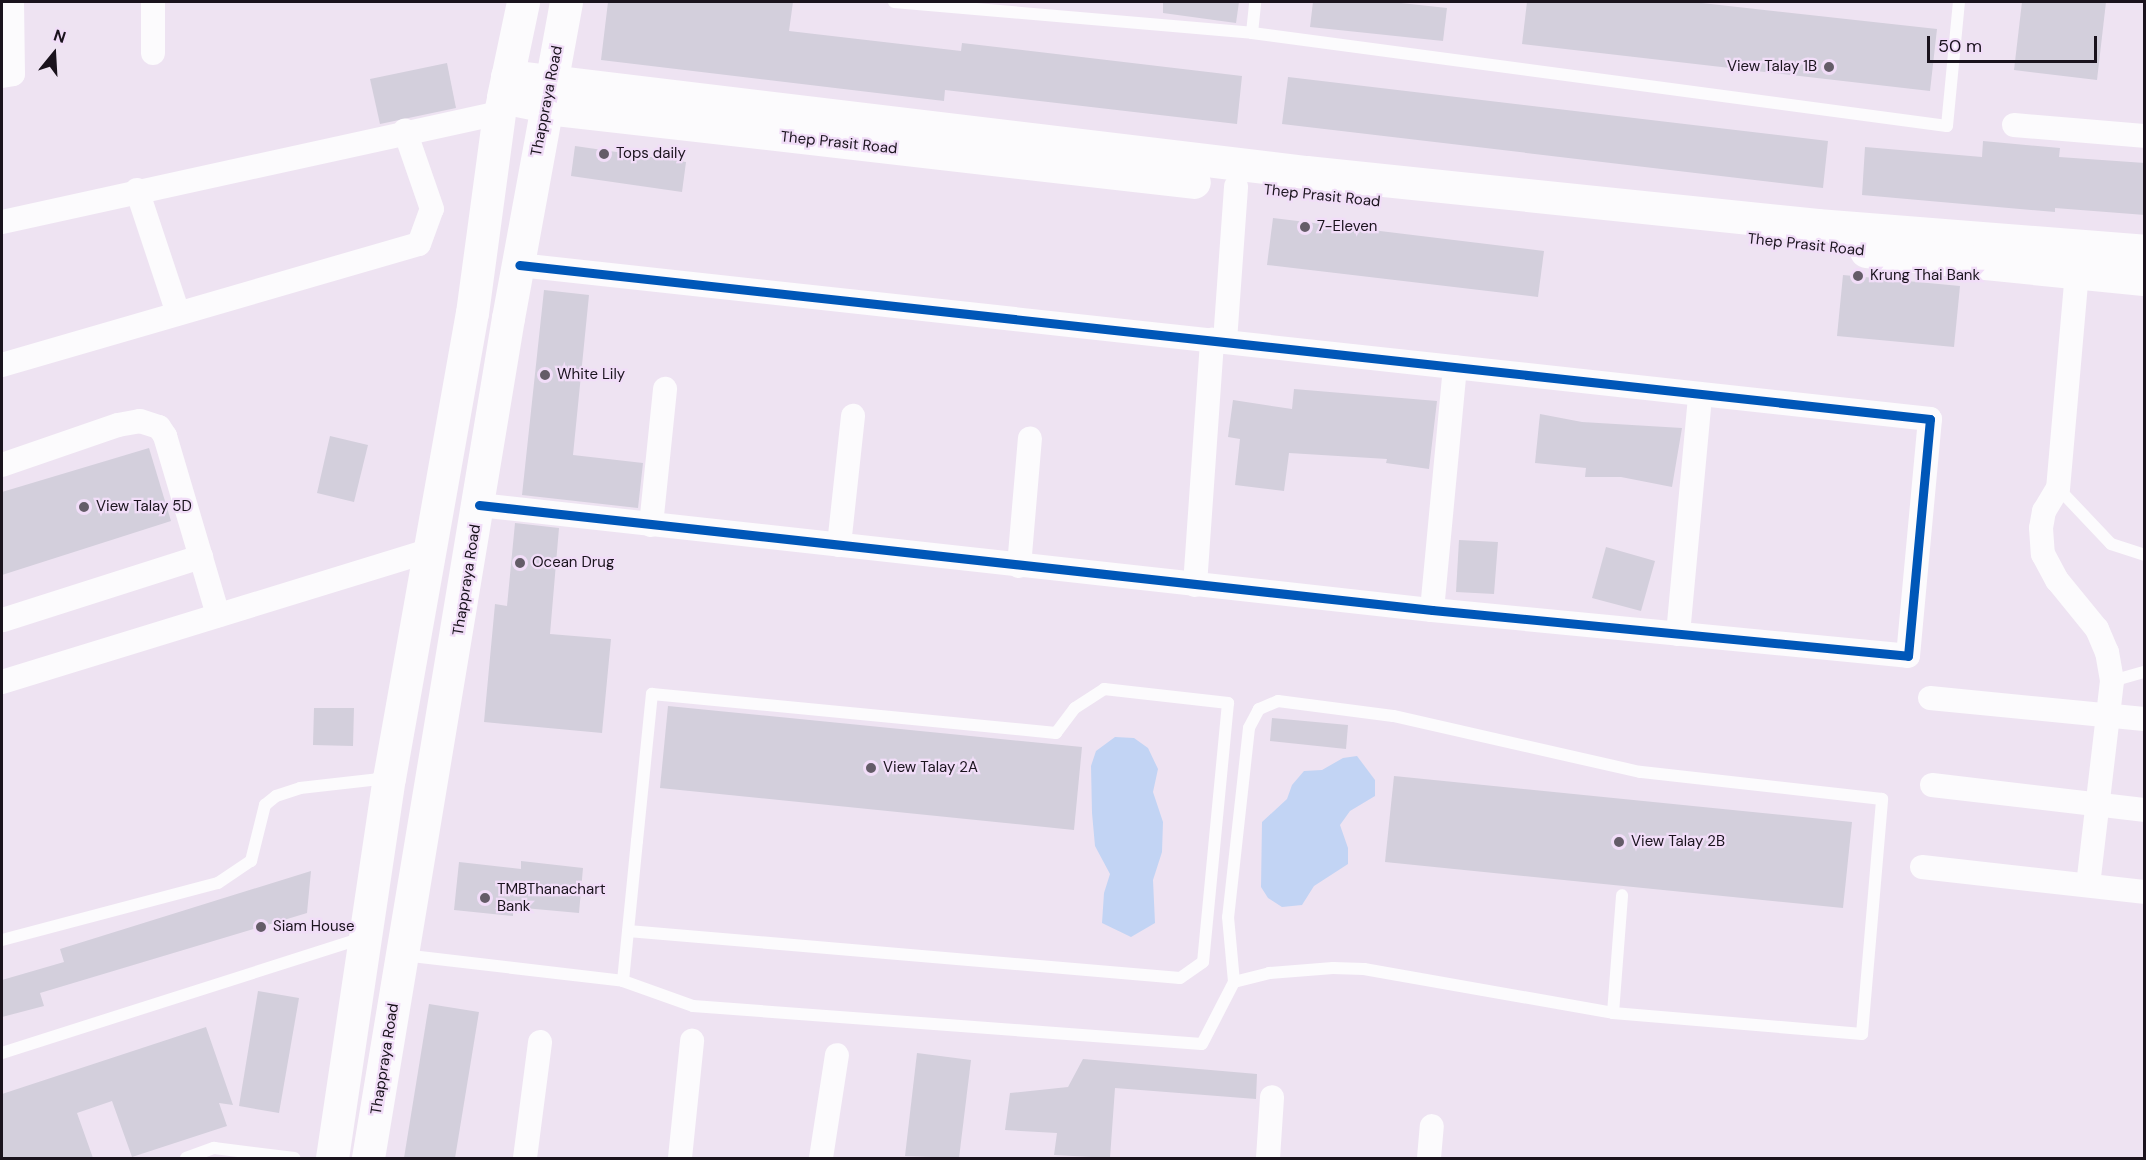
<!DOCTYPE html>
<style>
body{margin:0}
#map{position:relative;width:2146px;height:1160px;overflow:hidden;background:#eee3f2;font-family:"DM Sans",sans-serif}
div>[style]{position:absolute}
.water>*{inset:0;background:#c2d4f4}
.building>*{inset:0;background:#d3cfdc}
.service>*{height:12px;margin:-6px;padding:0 6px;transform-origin:6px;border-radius:6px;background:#fcfbfd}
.minor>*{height:24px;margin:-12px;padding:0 12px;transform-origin:12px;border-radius:12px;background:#fcfbfd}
.tertiary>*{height:30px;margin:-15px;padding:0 15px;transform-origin:15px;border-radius:15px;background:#fcfbfd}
.secondary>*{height:33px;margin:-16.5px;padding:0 16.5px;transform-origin:16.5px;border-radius:16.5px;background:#fcfbfd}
.cycleway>*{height:9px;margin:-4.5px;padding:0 4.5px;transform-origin:4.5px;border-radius:4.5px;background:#0057b8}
.dots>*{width:16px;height:16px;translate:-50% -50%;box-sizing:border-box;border:3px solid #f1ddf8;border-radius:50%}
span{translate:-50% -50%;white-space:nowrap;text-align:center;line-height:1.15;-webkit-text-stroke:4.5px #f1ddf8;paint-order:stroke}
.poi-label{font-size:15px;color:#1a131d}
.right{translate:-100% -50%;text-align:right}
.left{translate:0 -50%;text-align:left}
.street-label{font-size:15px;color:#1a131d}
.frame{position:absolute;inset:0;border:3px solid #1a131d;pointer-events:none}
.north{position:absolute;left:24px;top:24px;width:60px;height:60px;-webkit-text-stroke:4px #f1ddf8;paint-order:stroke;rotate:18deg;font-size:16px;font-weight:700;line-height:24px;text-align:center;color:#1a131d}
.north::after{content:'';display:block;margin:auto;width:21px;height:27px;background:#1a131d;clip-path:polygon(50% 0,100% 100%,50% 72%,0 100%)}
.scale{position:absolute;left:1927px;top:36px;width:170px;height:27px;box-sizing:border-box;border:3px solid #1a131d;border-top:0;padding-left:8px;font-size:18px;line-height:21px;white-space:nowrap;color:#1a131d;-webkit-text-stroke:4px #f1ddf8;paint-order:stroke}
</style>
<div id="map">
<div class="water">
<div style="clip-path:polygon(1115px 737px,1134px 738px,1148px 748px,1158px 769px,1153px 792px,1163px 822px,1162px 852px,1153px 880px,1155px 923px,1131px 937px,1102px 923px,1104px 893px,1110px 874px,1095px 846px,1092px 813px,1091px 766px,1096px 751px)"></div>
<div style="clip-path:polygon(1357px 756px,1375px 780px,1375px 796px,1350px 811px,1340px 825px,1348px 848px,1348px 864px,1314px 886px,1302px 905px,1282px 907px,1268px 898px,1261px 887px,1262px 822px,1287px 799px,1292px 785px,1304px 771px,1322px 770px,1343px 758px)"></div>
</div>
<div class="building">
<div style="clip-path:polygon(608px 2px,793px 2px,789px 31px,961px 51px,962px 43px,1242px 76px,1237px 124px,945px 90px,944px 101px,601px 60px)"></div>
<div style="clip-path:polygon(1163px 2px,1239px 2px,1236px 23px,1163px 13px)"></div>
<div style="clip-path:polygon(1313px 2px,1392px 2px,1447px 8px,1443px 41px,1310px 27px)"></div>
<div style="clip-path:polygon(1527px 2px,1693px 2px,1937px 29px,1930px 91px,1522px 44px)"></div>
<div style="clip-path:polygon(2022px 2px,2106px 2px,2097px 80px,2014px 70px)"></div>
<div style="clip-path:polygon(447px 63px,456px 108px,380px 124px,370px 79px)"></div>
<div style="clip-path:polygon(1288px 77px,1828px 141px,1823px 188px,1282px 124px)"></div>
<div style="clip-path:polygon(1983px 141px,2060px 148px,2059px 157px,2145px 163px,2145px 215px,2055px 208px,2055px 212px,1862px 195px,1865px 147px,1982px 157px)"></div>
<div style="clip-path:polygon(575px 146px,686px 162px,682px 192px,571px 176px)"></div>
<div style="clip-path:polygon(1273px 218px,1544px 251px,1538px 297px,1267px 265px)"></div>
<div style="clip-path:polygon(1843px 275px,1960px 286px,1954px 347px,1837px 336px)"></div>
<div style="clip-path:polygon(544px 290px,589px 295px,573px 455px,643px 463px,638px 508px,522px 495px)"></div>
<div style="clip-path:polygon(1294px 389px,1437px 401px,1429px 469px,1386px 463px,1387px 459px,1289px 453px,1284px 491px,1235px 485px,1240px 439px,1228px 437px,1233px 400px,1292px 409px)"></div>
<div style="clip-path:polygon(1540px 414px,1582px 422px,1682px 428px,1672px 487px,1621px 477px,1585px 477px,1586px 468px,1535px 463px)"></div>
<div style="clip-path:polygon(330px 436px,368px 445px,354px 502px,317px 493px)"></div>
<div style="clip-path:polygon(149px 448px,171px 521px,2px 575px,2px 492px)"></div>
<div style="clip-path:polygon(515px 523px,559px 528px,550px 634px,611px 639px,602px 733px,484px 722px,495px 604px,507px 606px)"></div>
<div style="clip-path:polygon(1459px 540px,1498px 542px,1494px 594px,1456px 592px)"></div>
<div style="clip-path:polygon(1606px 547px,1655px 561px,1641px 611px,1592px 598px)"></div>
<div style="clip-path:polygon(668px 706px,1082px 747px,1074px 830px,660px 788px)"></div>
<div style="clip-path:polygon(314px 708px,354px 708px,353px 746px,313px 745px)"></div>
<div style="clip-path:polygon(1272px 718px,1348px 725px,1346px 749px,1270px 741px)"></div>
<div style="clip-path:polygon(1394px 776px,1852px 822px,1843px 908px,1385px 862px)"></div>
<div style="clip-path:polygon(521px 861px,583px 868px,579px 913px,513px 907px,513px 916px,454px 910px,459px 862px,521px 869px)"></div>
<div style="clip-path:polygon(311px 871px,307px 913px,40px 993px,44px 1006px,2px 1017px,2px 980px,64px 962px,60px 949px)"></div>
<div style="clip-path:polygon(258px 991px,299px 998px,279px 1113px,239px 1106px)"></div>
<div style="clip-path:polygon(429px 1004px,479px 1012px,455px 1158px,404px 1158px)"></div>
<div style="clip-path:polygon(206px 1027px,233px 1105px,219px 1103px,227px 1126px,132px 1157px,112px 1101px,77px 1113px,93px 1158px,2px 1158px,2px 1094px)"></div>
<div style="clip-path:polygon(917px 1053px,971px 1060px,959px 1158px,905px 1156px)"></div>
<div style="clip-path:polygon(1083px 1059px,1257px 1074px,1256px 1099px,1115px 1088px,1110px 1158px,1054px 1155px,1057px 1133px,1005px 1130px,1010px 1093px,1068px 1087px)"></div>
</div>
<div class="service">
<div style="left:894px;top:2px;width:359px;rotate:4.9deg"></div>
<div style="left:1252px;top:33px;width:701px;rotate:7.62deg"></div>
<div style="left:1947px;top:126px;width:125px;rotate:-84.5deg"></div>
<div style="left:1252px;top:33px;width:31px;rotate:-84deg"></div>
<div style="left:2058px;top:488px;width:77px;rotate:46.6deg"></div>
<div style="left:2111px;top:544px;width:35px;rotate:18deg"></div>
<div style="left:2112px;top:681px;width:33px;rotate:-16deg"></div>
<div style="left:2px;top:940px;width:223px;rotate:-14.8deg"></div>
<div style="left:218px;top:883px;width:40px;rotate:-34deg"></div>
<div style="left:251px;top:861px;width:58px;rotate:-76deg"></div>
<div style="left:265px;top:805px;width:14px;rotate:-39deg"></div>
<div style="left:276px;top:796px;width:25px;rotate:-18deg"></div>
<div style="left:300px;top:788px;width:89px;rotate:-6.5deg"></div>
<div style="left:403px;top:955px;width:222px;rotate:6.7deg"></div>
<div style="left:623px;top:981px;width:74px;rotate:19.7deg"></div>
<div style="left:693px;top:1006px;width:510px;rotate:4.27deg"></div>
<div style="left:1202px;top:1044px;width:70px;rotate:-62.7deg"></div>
<div style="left:1234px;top:982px;width:36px;rotate:-14deg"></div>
<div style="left:1269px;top:973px;width:64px;rotate:-4.5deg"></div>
<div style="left:1333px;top:968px;width:31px;rotate:2deg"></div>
<div style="left:1364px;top:969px;width:253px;rotate:10deg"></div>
<div style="left:1613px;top:1013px;width:250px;rotate:4.8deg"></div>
<div style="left:1862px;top:1034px;width:236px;rotate:-85.1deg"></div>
<div style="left:1882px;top:799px;width:244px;rotate:-173.6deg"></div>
<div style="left:1640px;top:772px;width:253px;rotate:-167.2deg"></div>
<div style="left:1393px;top:716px;width:116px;rotate:-172.6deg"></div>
<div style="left:1278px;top:701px;width:21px;rotate:157deg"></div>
<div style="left:1259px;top:709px;width:21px;rotate:118deg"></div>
<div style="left:1249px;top:728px;width:190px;rotate:96.3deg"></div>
<div style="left:1228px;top:917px;width:65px;rotate:84.7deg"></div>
<div style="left:623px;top:981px;width:141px;rotate:-84.3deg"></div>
<div style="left:637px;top:841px;width:148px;rotate:-84.2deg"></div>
<div style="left:652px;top:694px;width:406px;rotate:5.5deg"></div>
<div style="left:1056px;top:733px;width:31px;rotate:-53deg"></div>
<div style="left:1075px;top:708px;width:35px;rotate:-33deg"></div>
<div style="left:1104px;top:689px;width:125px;rotate:6.4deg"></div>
<div style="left:1228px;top:703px;width:260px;rotate:95.5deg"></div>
<div style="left:1203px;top:962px;width:28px;rotate:145deg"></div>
<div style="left:1180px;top:978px;width:554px;rotate:-175.13deg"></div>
<div style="left:1613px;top:1013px;width:118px;rotate:-85.6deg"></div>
<div style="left:2px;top:1053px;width:379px;rotate:-17.7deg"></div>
<div style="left:186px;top:1158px;width:30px;rotate:-20deg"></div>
<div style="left:214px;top:1148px;width:81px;rotate:7.1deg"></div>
</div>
<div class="minor">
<div style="left:153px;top:53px;width:51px;rotate:-90deg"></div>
<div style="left:2px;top:76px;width:11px;rotate:-10deg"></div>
<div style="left:13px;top:74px;width:72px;rotate:-90.8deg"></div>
<div style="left:2014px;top:125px;width:130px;rotate:4.8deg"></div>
<div style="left:137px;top:190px;width:130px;rotate:71.6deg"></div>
<div style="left:2px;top:222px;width:509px;rotate:-12.37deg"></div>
<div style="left:2077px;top:272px;width:217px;rotate:95deg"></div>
<div style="left:2058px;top:488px;width:27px;rotate:121deg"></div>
<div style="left:2044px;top:511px;width:17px;rotate:100deg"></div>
<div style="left:2041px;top:528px;width:26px;rotate:86deg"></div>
<div style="left:2043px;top:554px;width:30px;rotate:62deg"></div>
<div style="left:2057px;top:580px;width:63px;rotate:50.8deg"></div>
<div style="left:2097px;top:629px;width:25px;rotate:67deg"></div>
<div style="left:2107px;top:652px;width:29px;rotate:80deg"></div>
<div style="left:2112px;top:681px;width:205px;rotate:96.7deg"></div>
<div style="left:1225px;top:341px;width:155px;rotate:-85.9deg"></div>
<div style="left:2px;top:365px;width:434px;rotate:-16.2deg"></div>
<div style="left:419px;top:244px;width:37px;rotate:-70deg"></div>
<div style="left:432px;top:209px;width:83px;rotate:-109.1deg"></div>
<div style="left:2px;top:465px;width:123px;rotate:-19deg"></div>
<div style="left:118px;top:425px;width:22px;rotate:-10deg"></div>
<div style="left:140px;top:421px;width:20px;rotate:18deg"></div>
<div style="left:159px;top:427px;width:11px;rotate:56deg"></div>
<div style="left:165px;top:436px;width:187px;rotate:73.5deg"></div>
<div style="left:479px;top:505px;width:959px;rotate:6.29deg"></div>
<div style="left:1432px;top:610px;width:478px;rotate:5.5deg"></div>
<div style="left:1908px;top:656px;width:238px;rotate:-84.7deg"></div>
<div style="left:1930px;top:419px;width:1419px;rotate:-173.77deg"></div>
<div style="left:651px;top:525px;width:137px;rotate:-84.1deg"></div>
<div style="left:839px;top:545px;width:130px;rotate:-83.8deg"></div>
<div style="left:1019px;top:566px;width:128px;rotate:-85.1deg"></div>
<div style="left:1195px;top:585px;width:246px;rotate:-86deg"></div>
<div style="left:1432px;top:610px;width:244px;rotate:-84.6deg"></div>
<div style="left:3px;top:620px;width:208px;rotate:-17.7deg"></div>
<div style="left:1678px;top:634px;width:239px;rotate:-84.7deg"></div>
<div style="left:2px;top:682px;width:449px;rotate:-17.1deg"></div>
<div style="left:1930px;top:698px;width:215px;rotate:5.6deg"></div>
<div style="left:1932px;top:785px;width:213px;rotate:6.7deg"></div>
<div style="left:1922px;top:867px;width:223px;rotate:6.4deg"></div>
<div style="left:525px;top:1158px;width:117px;rotate:-82.6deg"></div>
<div style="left:680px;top:1158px;width:118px;rotate:-84.1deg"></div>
<div style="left:821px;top:1158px;width:104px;rotate:-81.2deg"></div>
<div style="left:1268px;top:1158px;width:61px;rotate:-86.2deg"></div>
<div style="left:1429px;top:1158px;width:32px;rotate:-85deg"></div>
</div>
<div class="tertiary">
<div style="left:499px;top:113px;width:14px;rotate:-78deg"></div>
<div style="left:502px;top:99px;width:46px;rotate:11.3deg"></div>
</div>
<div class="secondary">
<div style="left:507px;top:76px;width:805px;rotate:6.85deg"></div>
<div style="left:1306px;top:172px;width:514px;rotate:5.92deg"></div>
<div style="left:1817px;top:225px;width:328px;rotate:4.5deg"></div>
<div style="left:503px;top:97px;width:97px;rotate:-78.1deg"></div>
<div style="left:547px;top:108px;width:651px;rotate:6.52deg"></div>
<div style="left:1866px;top:251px;width:279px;rotate:5.8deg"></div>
<div style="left:332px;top:1158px;width:384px;rotate:-81.5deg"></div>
<div style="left:389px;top:778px;width:472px;rotate:-79.9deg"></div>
<div style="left:472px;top:313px;width:202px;rotate:-82.3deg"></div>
<div style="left:368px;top:1158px;width:852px;rotate:-80.54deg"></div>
<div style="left:508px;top:318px;width:321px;rotate:-79.6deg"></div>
</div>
<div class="cycleway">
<div style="left:479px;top:505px;width:959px;rotate:6.29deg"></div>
<div style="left:1432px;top:610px;width:478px;rotate:5.5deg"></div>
<div style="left:1908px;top:656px;width:238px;rotate:-84.7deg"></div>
<div style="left:1930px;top:419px;width:1419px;rotate:-173.77deg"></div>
</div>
<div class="dots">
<div style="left:1829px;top:67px;background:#645c68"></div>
<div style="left:604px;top:154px;background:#645c68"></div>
<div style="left:1305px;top:227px;background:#645c68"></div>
<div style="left:1858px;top:276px;background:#645c68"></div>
<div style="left:545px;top:375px;background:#645c68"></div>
<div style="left:84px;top:507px;background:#645c68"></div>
<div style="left:520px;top:563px;background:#645c68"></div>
<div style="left:871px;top:768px;background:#645c68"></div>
<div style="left:1619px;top:842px;background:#645c68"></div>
<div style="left:485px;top:898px;background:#645c68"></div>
<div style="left:261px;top:927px;background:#645c68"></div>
</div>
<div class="poi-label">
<span class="right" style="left:1817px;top:67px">View Talay 1B</span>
<span class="left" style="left:616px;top:154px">Tops daily</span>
<span class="left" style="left:1317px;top:227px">7-Eleven</span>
<span class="left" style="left:1870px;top:276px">Krung Thai Bank</span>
<span class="left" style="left:557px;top:375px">White Lily</span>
<span class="left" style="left:96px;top:507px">View Talay 5D</span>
<span class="left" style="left:532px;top:563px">Ocean Drug</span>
<span class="left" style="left:883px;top:768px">View Talay 2A</span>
<span class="left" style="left:1631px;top:842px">View Talay 2B</span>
<span class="left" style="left:497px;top:898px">TMBThanachart<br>Bank</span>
<span class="left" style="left:273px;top:927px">Siam House</span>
</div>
<div class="street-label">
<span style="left:547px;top:101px;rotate:-79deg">Thappraya Road</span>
<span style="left:839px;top:143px;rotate:6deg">Thep Prasit Road</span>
<span style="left:1322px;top:196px;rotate:6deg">Thep Prasit Road</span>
<span style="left:1806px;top:245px;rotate:6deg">Thep Prasit Road</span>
<span style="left:467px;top:580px;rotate:-81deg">Thappraya Road</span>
<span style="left:385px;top:1059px;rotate:-81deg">Thappraya Road</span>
</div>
<div class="frame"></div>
<div class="north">N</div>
<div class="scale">50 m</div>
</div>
